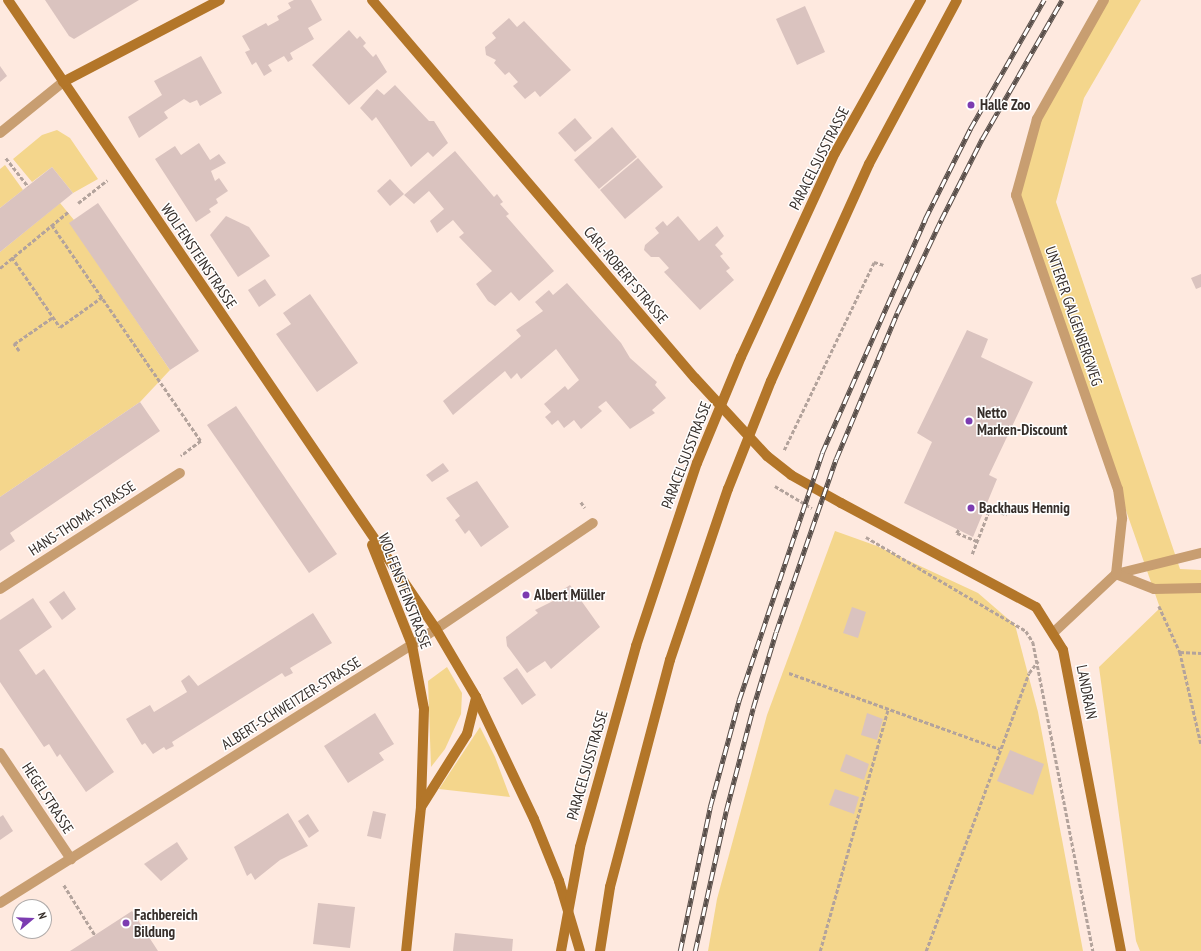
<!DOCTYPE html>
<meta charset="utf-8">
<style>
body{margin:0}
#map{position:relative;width:1201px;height:951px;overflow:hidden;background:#fee9df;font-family:"PT Sans Narrow",sans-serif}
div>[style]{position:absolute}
.green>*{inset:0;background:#f4d68c}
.building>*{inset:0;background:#dac3bf}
.path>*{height:2.5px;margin-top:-1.25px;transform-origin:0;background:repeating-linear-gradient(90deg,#b3a39c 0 4px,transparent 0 6px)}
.lane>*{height:10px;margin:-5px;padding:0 5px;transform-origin:5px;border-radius:5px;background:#c89e71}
.street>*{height:10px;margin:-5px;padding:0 5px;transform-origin:5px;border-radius:5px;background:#c89e71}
.secondary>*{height:10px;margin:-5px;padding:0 5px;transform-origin:5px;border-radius:5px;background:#b37629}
.rail>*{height:4.5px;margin-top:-2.25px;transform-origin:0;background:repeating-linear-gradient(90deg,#fff 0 9px,#594f4a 0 18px);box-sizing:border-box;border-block:1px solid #594f4a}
.dots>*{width:11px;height:11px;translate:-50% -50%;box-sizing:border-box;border:2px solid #fff;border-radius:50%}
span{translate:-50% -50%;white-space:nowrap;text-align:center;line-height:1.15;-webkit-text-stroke:3px #fff;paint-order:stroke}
.poi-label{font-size:15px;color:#362e2a;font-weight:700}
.left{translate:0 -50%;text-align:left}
.street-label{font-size:15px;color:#362e2a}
.north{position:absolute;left:12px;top:899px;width:40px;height:40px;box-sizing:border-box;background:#fff;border:1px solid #afabaa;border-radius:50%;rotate:71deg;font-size:11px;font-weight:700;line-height:16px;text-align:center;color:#362e2a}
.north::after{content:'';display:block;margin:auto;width:14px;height:18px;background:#7c3cb1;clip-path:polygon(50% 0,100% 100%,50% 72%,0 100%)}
</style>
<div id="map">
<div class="green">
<div style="clip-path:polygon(1105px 0,1141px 0,1084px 98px,1056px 202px,1180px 569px,1201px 570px,1201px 951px,1140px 951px,1136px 941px,1099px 667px,1160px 608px,1016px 195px,1037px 120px)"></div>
<div style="clip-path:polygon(57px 130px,70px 138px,98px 179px,73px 193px,52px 167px,32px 182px,13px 159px,42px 135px)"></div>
<div style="clip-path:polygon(5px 165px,23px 190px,0 208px,0 169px)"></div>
<div style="clip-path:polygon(60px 203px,74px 220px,70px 223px,170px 370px,140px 402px,0 497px,0 252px)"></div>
<div style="clip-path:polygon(835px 531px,877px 546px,978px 593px,1015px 625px,1038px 712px,1083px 951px,708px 951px,717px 899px,767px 715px)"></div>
<div style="clip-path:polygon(447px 667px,462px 693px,461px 714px,445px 749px,431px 767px,428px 681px)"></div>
<div style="clip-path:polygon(480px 727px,495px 757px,510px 797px,439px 789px)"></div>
</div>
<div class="building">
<div style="clip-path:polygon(45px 0,139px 0,74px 39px,69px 36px)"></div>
<div style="clip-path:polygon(294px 0,311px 0,322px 20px,308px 28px,314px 39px,290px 53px,293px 59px,288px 62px,284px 56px,268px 65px,272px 71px,264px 76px,256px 62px,252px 65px,245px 52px,250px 50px,242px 36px,266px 23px,268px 26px,279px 20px,277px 16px,291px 8px,288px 3px)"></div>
<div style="clip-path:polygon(805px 6px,825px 52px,797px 65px,776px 19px)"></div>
<div style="clip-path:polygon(509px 18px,517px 27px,524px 21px,571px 70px,540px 97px,535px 91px,525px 99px,513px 86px,518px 82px,509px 72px,505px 75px,494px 63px,496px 60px,486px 55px,485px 47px,496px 38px,492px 33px)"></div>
<div style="clip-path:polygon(349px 30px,357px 39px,360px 36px,366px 43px,363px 46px,373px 57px,376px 54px,387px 72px,349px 105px,312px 65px)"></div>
<div style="clip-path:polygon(201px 56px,222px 93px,200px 106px,197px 100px,190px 103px,184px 99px,164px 112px,168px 118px,139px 138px,128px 117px,162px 95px,154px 81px)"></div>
<div style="clip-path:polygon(0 66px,7px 76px,0 82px)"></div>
<div style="clip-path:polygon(395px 85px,429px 121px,434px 121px,448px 143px,433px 157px,428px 152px,411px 167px,376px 117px,372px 121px,360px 108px,377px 89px,384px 95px)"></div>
<div style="clip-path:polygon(575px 118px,592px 138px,575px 152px,558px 133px)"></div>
<div style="clip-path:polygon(612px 127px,637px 157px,599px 189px,574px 160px)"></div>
<div style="clip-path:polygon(199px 143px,210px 160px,219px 154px,226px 163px,211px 171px,215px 181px,219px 178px,228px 191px,216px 199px,218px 203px,209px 209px,211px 212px,196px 222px,155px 159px,175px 146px,181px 155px)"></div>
<div style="clip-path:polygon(455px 151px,494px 197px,497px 194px,503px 202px,500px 204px,509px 214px,506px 216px,554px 271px,519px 301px,511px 292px,495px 306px,488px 301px,476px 284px,492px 271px,459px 237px,464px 233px,453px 220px,437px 233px,430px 221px,444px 209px,429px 191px,414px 204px,404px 195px)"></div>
<div style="clip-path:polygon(638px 158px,663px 187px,625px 219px,600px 190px)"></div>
<div style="clip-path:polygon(52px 167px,73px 193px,0 252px,0 208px)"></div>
<div style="clip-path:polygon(390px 179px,404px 194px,390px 206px,377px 191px)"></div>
<div style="clip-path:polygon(98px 203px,199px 351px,170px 370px,69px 223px)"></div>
<div style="clip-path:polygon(226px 216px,249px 227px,270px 256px,238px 277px,210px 235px)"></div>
<div style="clip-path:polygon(678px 216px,699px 241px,717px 226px,724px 236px,715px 245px,723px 254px,720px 256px,730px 268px,726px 271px,734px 280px,700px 310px,664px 272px,669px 268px,659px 257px,651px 257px,644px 250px,645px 245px,659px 233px,655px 228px,663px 221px,667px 226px)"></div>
<div style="clip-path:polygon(1201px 274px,1201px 287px,1196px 289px,1191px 278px)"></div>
<div style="clip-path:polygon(265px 279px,276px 295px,259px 307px,248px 290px)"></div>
<div style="clip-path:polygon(567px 283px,621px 343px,630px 358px,657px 382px,655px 385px,666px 398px,652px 410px,655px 413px,630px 429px,606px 401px,598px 407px,602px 411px,581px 429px,574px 420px,564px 428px,558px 420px,552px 425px,545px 417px,551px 412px,544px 404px,565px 386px,568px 390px,579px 380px,556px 349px,521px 379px,517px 373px,511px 379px,505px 371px,453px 415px,443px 401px,521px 336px,516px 330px,543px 311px,535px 302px,549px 290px,553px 295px)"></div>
<div style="clip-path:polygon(310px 294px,358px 363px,317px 392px,276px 334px,291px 324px,283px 313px)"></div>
<div style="clip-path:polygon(967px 330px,988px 339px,981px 357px,1033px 382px,989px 475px,997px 479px,973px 537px,904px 503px,932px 442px,917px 433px)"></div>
<div style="clip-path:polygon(140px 402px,160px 431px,10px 533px,15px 541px,0 551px,0 497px)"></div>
<div style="clip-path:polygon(236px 406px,337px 554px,309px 573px,207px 425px)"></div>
<div style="clip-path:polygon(443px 463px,449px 471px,432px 482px,426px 475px)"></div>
<div style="clip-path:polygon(477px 481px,509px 527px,481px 547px,469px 530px,465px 534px,455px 520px,460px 516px,446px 498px)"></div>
<div style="clip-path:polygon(570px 585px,600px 627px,551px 669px,545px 661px,527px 673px,507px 646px,506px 637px,538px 613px,535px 610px,561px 597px,558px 593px)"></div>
<div style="clip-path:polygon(64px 591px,76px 609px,62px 620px,49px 602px)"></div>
<div style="clip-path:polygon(33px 598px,52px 627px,19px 650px,36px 675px,44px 669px,114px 772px,86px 792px,60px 754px,57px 757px,49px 744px,44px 747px,0 682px,0 620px)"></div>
<div style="clip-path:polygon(852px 607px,866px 612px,858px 638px,843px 633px)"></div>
<div style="clip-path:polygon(313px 613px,332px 643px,290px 668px,293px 673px,285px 677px,282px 673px,172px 742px,174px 746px,166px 750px,164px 747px,153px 754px,145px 743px,142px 745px,126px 719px,150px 705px,154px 712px,187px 692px,181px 681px,189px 675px,198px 686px)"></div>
<div style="clip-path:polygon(517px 668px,536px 695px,522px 705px,503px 678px)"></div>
<div style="clip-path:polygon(375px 713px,394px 744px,379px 753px,384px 760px,348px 783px,324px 746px)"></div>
<div style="clip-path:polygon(867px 713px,883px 719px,877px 740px,861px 735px)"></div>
<div style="clip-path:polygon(1010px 750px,1044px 764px,1033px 795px,997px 781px)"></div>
<div style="clip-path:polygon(846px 754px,869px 764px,864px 780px,840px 771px)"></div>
<div style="clip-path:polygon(835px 789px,859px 797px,854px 814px,829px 805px)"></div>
<div style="clip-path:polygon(373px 811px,386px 814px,381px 839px,367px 836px)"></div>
<div style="clip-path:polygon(288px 813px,308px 846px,280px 860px,255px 880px,251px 873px,247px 876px,234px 847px)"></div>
<div style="clip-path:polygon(308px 814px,319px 831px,309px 838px,298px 821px)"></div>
<div style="clip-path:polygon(3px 815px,13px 831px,0 840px,0 817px)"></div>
<div style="clip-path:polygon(177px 842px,188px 859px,161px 881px,144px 864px)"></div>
<div style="clip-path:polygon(318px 903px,355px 907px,350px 948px,313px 944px)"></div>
<div style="clip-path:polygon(132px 911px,158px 951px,70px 951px,95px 935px)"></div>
<div style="clip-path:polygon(455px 933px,513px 939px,512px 951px,453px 951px)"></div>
</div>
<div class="path">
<div style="left:6px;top:158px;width:36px;rotate:52deg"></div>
<div style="left:78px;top:203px;width:37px;rotate:-38deg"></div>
<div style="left:52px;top:225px;width:262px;rotate:55.4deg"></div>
<div style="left:201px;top:441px;width:25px;rotate:143deg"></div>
<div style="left:12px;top:257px;width:85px;rotate:55.6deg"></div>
<div style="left:60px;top:327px;width:52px;rotate:-35.5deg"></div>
<div style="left:0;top:268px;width:88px;rotate:-39.5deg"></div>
<div style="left:19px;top:351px;width:9px;rotate:-126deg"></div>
<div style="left:14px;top:344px;width:47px;rotate:-34.7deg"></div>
<div style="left:784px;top:450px;width:208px;rotate:-64.4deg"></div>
<div style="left:874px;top:262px;width:10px;rotate:17deg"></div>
<div style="left:775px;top:486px;width:43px;rotate:30.7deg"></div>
<div style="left:581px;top:502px;width:7px;rotate:56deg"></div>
<div style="left:990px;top:508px;width:18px;rotate:22deg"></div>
<div style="left:959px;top:530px;width:4px;rotate:124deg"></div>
<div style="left:957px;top:533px;width:22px;rotate:22deg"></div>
<div style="left:866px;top:537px;width:186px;rotate:30.4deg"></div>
<div style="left:1026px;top:631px;width:13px;rotate:58deg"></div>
<div style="left:1033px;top:642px;width:315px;rotate:79deg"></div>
<div style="left:972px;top:554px;width:49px;rotate:-68.6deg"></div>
<div style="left:990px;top:508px;width:4px;rotate:-153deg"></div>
<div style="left:1159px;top:606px;width:51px;rotate:65.5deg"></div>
<div style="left:1180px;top:652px;width:94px;rotate:77.1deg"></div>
<div style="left:1180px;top:652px;width:21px;rotate:3deg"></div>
<div style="left:789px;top:673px;width:224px;rotate:19.8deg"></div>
<div style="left:64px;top:885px;width:59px;rotate:58.2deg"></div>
<div style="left:820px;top:951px;width:251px;rotate:-74.3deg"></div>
<div style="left:926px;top:951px;width:296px;rotate:-69.7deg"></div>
<div style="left:1029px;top:673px;width:15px;rotate:-53deg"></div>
</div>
<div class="lane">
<div style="left:1104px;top:0;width:137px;rotate:119.4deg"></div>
<div style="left:1037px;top:119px;width:79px;rotate:105.4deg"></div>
<div style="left:1016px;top:195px;width:311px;rotate:70.9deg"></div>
<div style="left:1118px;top:489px;width:30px;rotate:82deg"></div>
<div style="left:1116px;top:574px;width:88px;rotate:-13.9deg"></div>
</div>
<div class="street">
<div style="left:0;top:133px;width:81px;rotate:-39deg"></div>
<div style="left:1116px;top:574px;width:41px;rotate:21.5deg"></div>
<div style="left:1154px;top:589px;width:47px;rotate:-1.2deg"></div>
<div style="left:0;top:589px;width:214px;rotate:-32.8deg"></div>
<div style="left:1054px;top:632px;width:85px;rotate:-43.1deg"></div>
<div style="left:1116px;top:574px;width:55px;rotate:-83.8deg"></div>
<div style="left:0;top:753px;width:128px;rotate:56.2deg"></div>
<div style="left:0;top:903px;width:486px;rotate:-32.1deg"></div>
<div style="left:412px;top:645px;width:218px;rotate:-34deg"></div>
</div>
<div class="secondary">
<div style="left:8px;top:0;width:761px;rotate:55.77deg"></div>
<div style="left:436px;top:629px;width:79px;rotate:59.5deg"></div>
<div style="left:476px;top:697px;width:135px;rotate:64.6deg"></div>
<div style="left:534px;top:819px;width:67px;rotate:68deg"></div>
<div style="left:559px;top:881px;width:73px;rotate:73.3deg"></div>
<div style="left:372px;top:0;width:497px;rotate:49.5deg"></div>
<div style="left:695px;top:378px;width:106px;rotate:47.3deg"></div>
<div style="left:767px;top:456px;width:31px;rotate:38deg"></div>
<div style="left:791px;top:475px;width:57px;rotate:29.2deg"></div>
<div style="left:841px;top:503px;width:221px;rotate:28.1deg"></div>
<div style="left:1036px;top:607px;width:51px;rotate:57.9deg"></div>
<div style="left:1063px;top:650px;width:307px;rotate:79.1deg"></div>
<div style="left:63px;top:82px;width:177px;rotate:-27.6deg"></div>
<div style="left:372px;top:545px;width:108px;rotate:68.2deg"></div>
<div style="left:412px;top:645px;width:65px;rotate:79.4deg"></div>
<div style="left:424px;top:709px;width:98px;rotate:91.8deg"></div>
<div style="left:421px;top:807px;width:145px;rotate:95.9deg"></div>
<div style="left:421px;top:807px;width:86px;rotate:-57.8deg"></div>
<div style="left:467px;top:734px;width:38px;rotate:-76deg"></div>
<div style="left:561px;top:951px;width:106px;rotate:-79.6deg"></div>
<div style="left:580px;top:847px;width:209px;rotate:-74.4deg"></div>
<div style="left:636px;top:646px;width:193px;rotate:-71.6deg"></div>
<div style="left:697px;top:463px;width:115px;rotate:-67.5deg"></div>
<div style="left:741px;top:357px;width:225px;rotate:-65.3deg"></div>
<div style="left:835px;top:153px;width:176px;rotate:-60.7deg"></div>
<div style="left:600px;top:951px;width:65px;rotate:-81.1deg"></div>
<div style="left:610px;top:887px;width:235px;rotate:-75.2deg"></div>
<div style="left:670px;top:660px;width:181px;rotate:-71.3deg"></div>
<div style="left:728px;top:489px;width:116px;rotate:-68.3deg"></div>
<div style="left:771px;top:381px;width:238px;rotate:-65.7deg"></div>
<div style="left:869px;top:164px;width:186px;rotate:-61.8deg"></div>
</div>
<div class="rail">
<div style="left:680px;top:951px;width:147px;rotate:-78.2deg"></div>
<div style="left:710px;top:807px;width:111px;rotate:-74.8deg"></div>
<div style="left:739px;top:700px;width:261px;rotate:-71.4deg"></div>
<div style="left:822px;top:453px;width:256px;rotate:-66.2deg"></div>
<div style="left:925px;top:219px;width:101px;rotate:-63.4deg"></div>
<div style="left:970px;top:129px;width:149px;rotate:-60.2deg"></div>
<div style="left:695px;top:951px;width:143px;rotate:-77.5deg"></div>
<div style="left:726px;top:811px;width:106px;rotate:-75.3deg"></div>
<div style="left:753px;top:708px;width:79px;rotate:-73.2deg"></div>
<div style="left:776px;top:632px;width:183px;rotate:-70.9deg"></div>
<div style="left:836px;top:459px;width:158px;rotate:-67.3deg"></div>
<div style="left:897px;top:313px;width:103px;rotate:-64.7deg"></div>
<div style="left:941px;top:220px;width:91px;rotate:-63.2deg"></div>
<div style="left:982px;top:139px;width:160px;rotate:-60.1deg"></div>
</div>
<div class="dots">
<div style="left:971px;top:105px;background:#7c3cb1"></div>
<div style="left:969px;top:421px;background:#7c3cb1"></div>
<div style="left:971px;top:508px;background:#7c3cb1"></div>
<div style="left:526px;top:595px;background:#7c3cb1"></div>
<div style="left:126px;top:923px;background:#7c3cb1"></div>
</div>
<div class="poi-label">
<span class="left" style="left:980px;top:105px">Halle Zoo</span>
<span class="left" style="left:977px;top:421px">Netto<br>Marken-Discount</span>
<span class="left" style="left:979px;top:508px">Backhaus Hennig</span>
<span class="left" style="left:534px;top:595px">Albert Müller</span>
<span class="left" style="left:134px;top:923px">Fachbereich<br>Bildung</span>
</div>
<div class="street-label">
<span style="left:819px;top:158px;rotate:-63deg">PARACELSUSSTRASSE</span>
<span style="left:199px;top:256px;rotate:56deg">WOLFENSTEINSTRASSE</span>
<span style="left:626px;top:275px;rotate:50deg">CARL-ROBERT-STRASSE</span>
<span style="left:1074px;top:316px;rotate:71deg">UNTERER GALGENBERGWEG</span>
<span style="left:686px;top:455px;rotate:-69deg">PARACELSUSSTRASSE</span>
<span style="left:82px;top:518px;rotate:-33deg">HANS-THOMA-STRASSE</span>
<span style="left:405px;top:591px;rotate:69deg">WOLFENSTEINSTRASSE</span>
<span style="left:1087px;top:692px;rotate:79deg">LANDRAIN</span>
<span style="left:291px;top:703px;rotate:-32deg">ALBERT-SCHWEITZER-STRASSE</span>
<span style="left:587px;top:765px;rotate:-74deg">PARACELSUSSTRASSE</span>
<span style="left:48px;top:798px;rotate:57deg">HEGELSTRASSE</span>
</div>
<div class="north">N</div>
</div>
